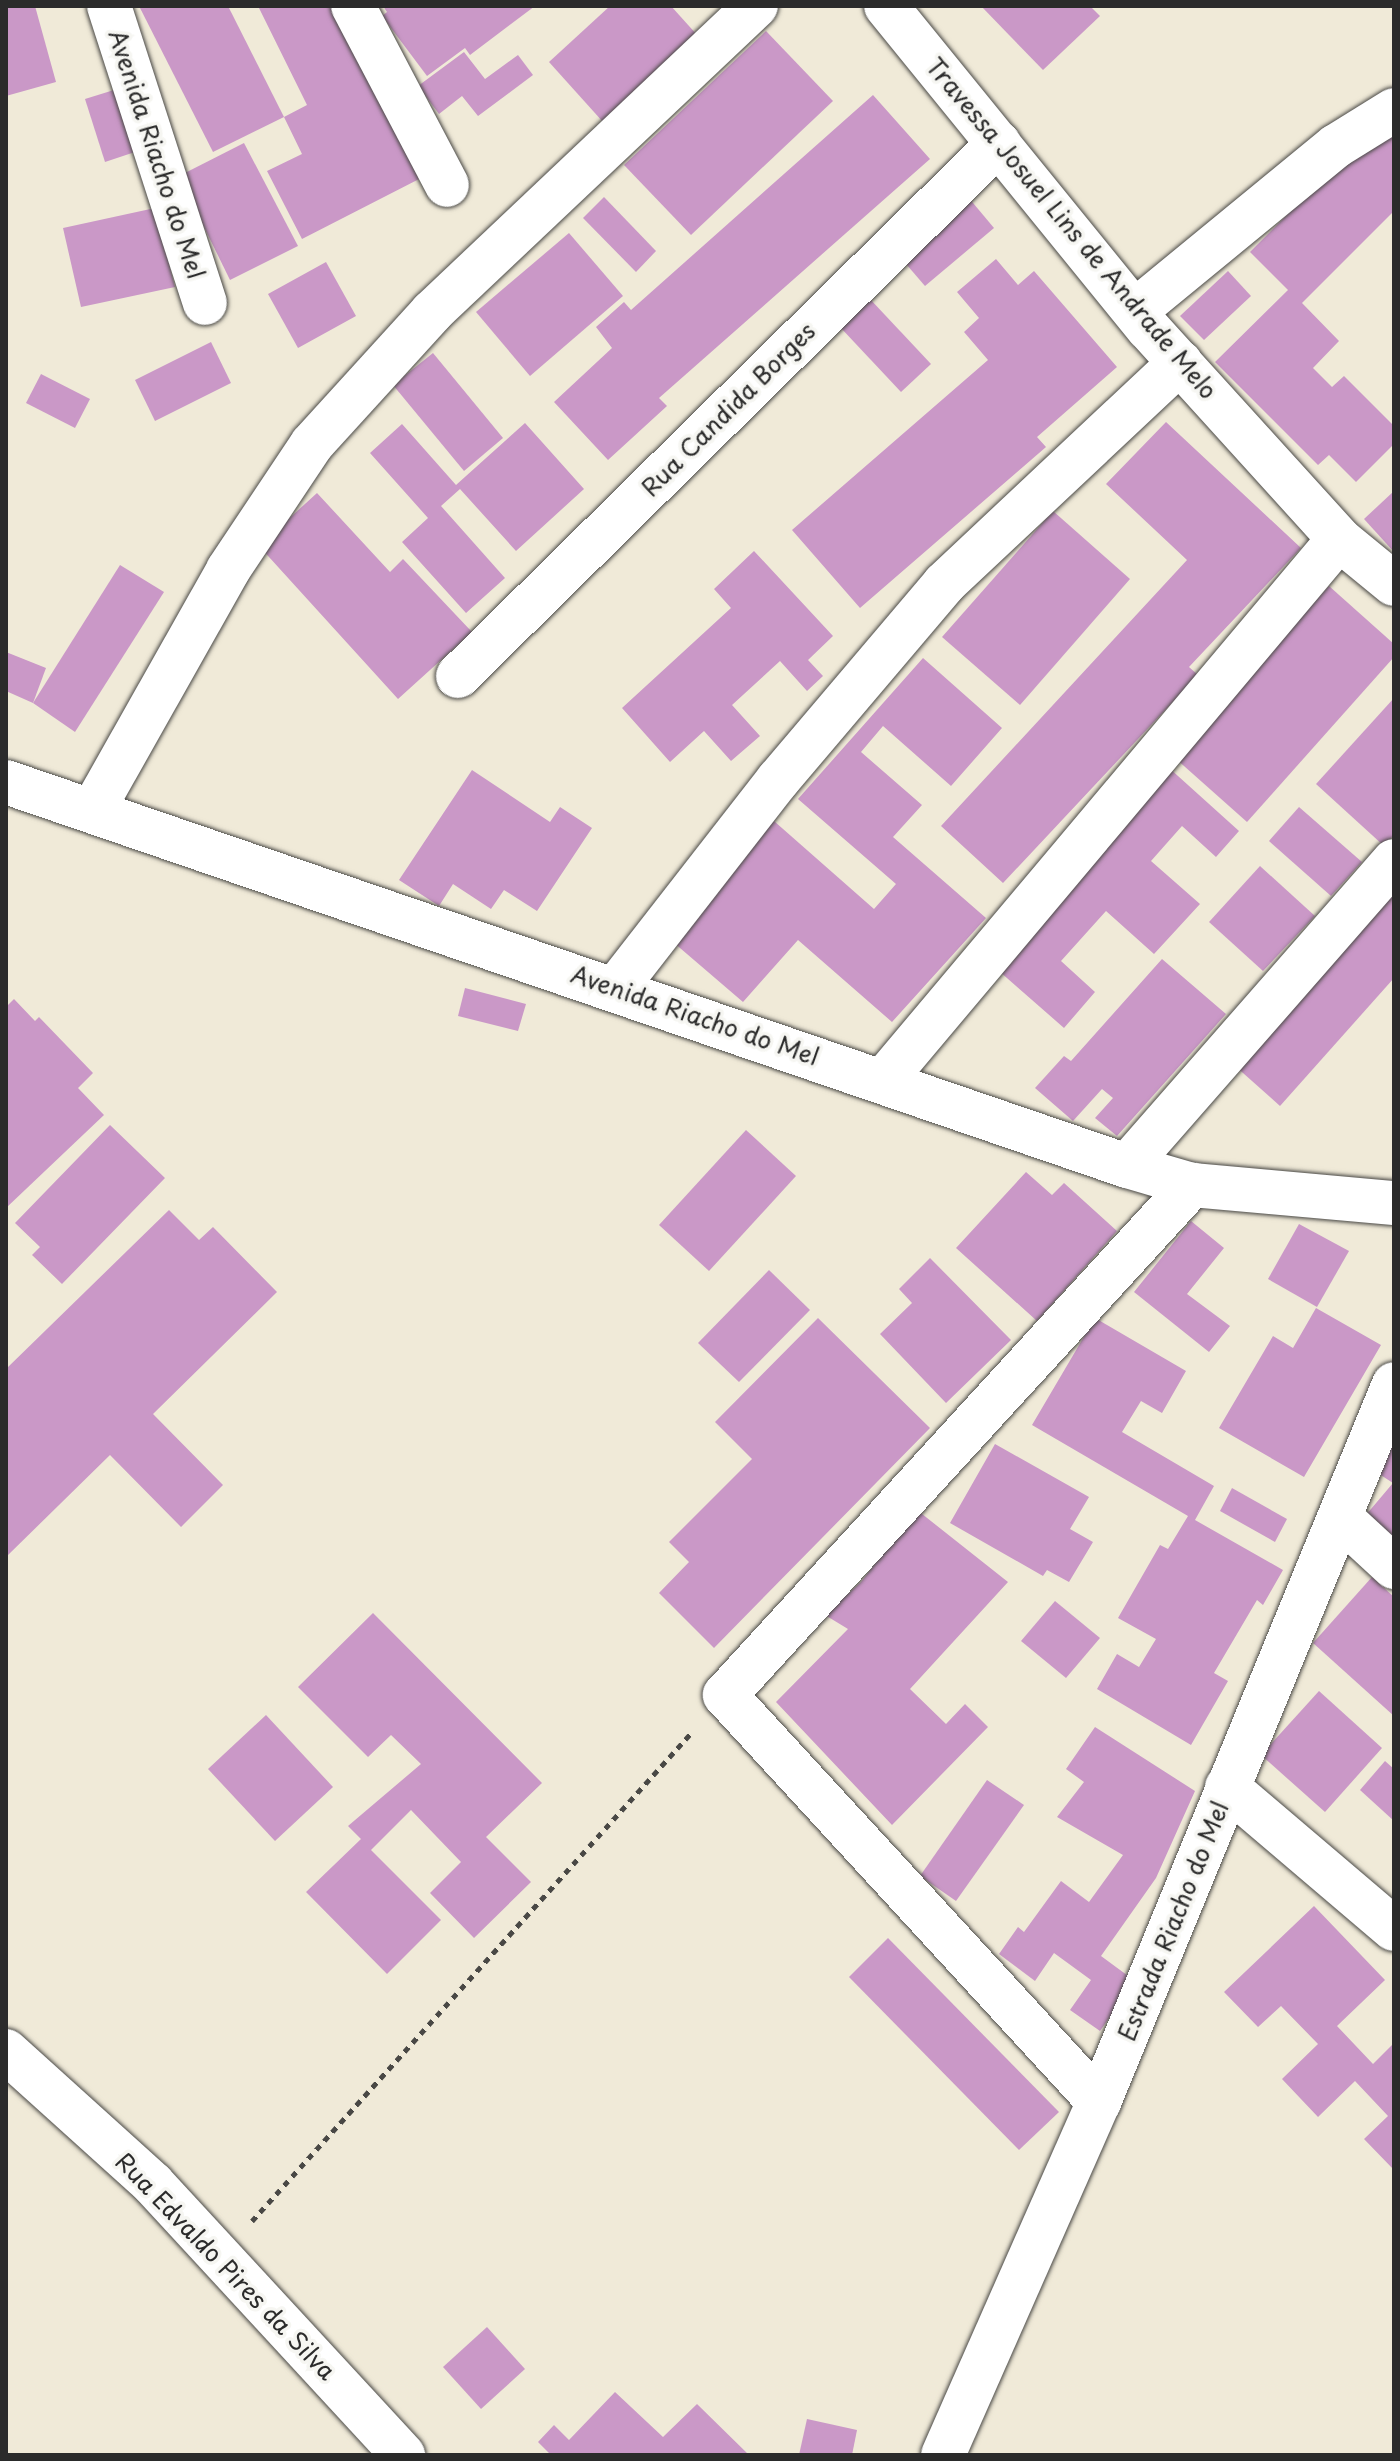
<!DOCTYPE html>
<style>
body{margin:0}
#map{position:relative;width:1400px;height:2461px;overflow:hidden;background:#f0ead8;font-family:"Playpen Sans",sans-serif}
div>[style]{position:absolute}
.building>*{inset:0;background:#ca98c7}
.path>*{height:5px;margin-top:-2.5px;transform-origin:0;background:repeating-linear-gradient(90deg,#494845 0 6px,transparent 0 12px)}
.roads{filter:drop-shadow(0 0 2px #494845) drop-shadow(0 0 2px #494845)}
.street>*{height:44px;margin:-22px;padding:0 22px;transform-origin:22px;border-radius:22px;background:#fff}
.secondary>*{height:44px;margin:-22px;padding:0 22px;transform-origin:22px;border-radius:22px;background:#fff}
span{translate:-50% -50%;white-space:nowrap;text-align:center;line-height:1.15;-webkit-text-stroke:7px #f6f6f2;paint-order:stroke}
.street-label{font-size:24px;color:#2b2b2b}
.frame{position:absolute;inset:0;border:8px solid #2b2b2b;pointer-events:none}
</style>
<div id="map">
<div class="building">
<div style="clip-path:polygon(6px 6px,35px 6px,56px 82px,6px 96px)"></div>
<div style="clip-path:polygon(139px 6px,228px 6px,284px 117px,213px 152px)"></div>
<div style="clip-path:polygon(258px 6px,340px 6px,425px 176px,302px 239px,267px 171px,302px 154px,284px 117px,307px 105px)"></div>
<div style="clip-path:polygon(383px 6px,535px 6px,470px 55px,465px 48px,427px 76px,382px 16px,387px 12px)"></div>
<div style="clip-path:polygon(610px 6px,671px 6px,698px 36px,603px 122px,549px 62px)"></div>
<div style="clip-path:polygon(981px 6px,1090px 6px,1100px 16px,1043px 70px)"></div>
<div style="clip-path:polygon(766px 31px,833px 101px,691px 235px,624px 165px)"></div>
<div style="clip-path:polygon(464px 52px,485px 79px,518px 55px,533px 75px,478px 116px,462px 96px,439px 114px,418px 86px)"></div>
<div style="clip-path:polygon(130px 85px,150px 147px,105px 162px,85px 99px)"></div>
<div style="clip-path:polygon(873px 95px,930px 159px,659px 398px,667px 406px,608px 460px,554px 402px,612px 348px,596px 327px,624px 302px,631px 310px)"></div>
<div style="clip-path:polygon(1394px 134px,1394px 211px,1302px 303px,1339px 341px,1313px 368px,1332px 387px,1344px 376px,1394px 426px,1394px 444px,1356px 482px,1329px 455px,1318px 465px,1215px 362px,1288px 290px,1250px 252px,1332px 170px)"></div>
<div style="clip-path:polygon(244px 143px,298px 246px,230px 280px,179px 176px)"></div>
<div style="clip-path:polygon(963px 191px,994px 228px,925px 286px,894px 250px)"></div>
<div style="clip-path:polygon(604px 197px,656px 251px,636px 272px,583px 218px)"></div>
<div style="clip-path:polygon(155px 208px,175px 287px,81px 307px,63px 228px)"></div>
<div style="clip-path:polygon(569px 233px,623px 296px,530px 376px,476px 312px)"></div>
<div style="clip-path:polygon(996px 259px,1018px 285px,1034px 271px,1117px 367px,1037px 437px,1046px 447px,860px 608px,792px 530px,988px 360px,964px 332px,979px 318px,957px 292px)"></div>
<div style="clip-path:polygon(326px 262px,356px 316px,298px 348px,268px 294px)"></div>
<div style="clip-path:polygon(1228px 271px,1251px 296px,1204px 340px,1180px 316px)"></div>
<div style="clip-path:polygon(870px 299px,931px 364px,901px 392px,840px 327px)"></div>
<div style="clip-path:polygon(211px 342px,231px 383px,155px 421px,135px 380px)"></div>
<div style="clip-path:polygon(433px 353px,503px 438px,464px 471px,393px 385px)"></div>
<div style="clip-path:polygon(41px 374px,90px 399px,75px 428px,26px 403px)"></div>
<div style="clip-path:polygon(1166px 422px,1301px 548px,1189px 667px,1198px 675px,1003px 883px,941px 826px,1187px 560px,1106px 484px)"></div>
<div style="clip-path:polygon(525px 423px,584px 489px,516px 551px,460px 489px,441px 506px,505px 578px,466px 613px,402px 542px,428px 518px,370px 453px,402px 424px,456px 485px)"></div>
<div style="clip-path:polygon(1394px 491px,1394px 552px,1364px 519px)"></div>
<div style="clip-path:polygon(317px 493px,390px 572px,403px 559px,472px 632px,398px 699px,259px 546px)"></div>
<div style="clip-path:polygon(1053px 511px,1130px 579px,1020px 705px,942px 637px)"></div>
<div style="clip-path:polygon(754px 551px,833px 636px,808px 660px,823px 676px,807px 691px,780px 661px,732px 705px,760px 736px,731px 761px,704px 731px,670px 762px,622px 708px,731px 608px,714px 589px)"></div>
<div style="clip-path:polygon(120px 565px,164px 592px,75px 732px,33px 703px)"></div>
<div style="clip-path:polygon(1329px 586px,1394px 644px,1394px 657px,1247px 822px,1175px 758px)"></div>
<div style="clip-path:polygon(6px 652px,46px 668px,33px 703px,6px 691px)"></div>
<div style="clip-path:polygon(923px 658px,1002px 728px,951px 786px,883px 726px,861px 752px,922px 805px,893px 837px,986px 918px,892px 1022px,798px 940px,743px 1002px,666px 936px,766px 814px,874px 909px,896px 884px,798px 799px)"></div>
<div style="clip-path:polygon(1394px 698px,1394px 835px,1384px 846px,1316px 784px)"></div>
<div style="clip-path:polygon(1168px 767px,1239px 831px,1216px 857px,1182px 826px,1151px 861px,1200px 904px,1154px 954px,1106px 911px,1061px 961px,1095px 992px,1064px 1028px,991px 964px)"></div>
<div style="clip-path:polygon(472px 770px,550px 822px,560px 807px,592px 828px,537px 911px,504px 890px,491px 909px,453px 884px,439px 906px,399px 880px)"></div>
<div style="clip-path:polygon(1299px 807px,1362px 862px,1331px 896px,1269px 841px)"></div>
<div style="clip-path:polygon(1260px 866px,1315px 916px,1263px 971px,1209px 922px)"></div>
<div style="clip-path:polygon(1394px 884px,1394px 978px,1280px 1106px,1234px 1065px)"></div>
<div style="clip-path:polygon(1162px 959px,1226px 1014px,1117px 1136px,1095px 1118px,1113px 1098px,1102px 1089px,1073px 1121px,1035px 1088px,1064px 1056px,1071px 1061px)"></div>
<div style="clip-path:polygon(465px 988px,526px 1004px,518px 1031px,458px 1016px)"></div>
<div style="clip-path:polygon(14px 999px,35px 1021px,39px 1017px,93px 1073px,78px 1088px,104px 1115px,6px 1208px,6px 1007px)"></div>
<div style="clip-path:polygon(110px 1125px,165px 1178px,62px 1284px,32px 1255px,40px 1247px,15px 1223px)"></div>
<div style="clip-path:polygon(746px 1130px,796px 1176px,709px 1271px,659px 1225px)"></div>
<div style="clip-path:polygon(1026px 1172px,1052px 1195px,1064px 1183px,1117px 1231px,1037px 1321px,956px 1248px)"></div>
<div style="clip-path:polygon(169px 1210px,199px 1240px,213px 1227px,277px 1292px,153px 1414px,223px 1485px,181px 1527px,110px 1455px,6px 1557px,6px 1369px)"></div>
<div style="clip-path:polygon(1191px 1221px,1224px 1248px,1187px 1294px,1230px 1326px,1209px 1352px,1134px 1292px)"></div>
<div style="clip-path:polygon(1299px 1224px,1349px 1251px,1317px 1307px,1268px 1279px)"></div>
<div style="clip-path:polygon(930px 1258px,1011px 1340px,946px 1403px,880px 1334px,912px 1303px,899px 1289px)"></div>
<div style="clip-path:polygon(769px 1270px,810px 1310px,739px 1382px,698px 1343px)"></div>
<div style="clip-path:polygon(1316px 1308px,1381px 1345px,1304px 1477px,1219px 1428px,1273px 1336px,1293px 1348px)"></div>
<div style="clip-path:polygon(818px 1318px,930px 1428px,714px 1648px,659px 1593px,689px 1562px,669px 1542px,752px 1459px,715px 1422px)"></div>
<div style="clip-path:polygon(1095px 1318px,1186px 1371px,1162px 1413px,1141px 1401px,1122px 1432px,1214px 1486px,1195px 1520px,1283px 1570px,1263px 1605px,1257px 1600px,1214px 1673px,1228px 1681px,1191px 1745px,1097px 1689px,1117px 1654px,1139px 1667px,1156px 1639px,1118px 1618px,1160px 1545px,1168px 1549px,1188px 1516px,1032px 1425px)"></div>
<div style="clip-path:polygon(995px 1444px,1089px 1497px,1070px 1529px,1093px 1542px,1069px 1582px,1047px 1570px,1043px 1576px,950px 1523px)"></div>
<div style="clip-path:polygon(1394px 1444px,1394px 1552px,1360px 1522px,1393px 1483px,1376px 1472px)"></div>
<div style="clip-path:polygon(1232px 1488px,1287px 1519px,1275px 1542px,1220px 1511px)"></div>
<div style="clip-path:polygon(917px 1510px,1008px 1582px,910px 1689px,946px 1724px,965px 1704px,988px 1727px,892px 1825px,776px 1702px,848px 1629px,825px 1615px,861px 1582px)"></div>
<div style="clip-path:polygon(1372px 1577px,1394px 1597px,1394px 1716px,1313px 1643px)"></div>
<div style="clip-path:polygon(1055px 1601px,1100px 1638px,1066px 1678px,1021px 1641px)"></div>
<div style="clip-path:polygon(373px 1613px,542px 1783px,486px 1837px,531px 1882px,474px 1938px,430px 1893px,461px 1862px,411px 1810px,371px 1850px,441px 1920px,387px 1974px,306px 1892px,361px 1839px,348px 1826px,421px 1764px,391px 1735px,368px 1757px,298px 1687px)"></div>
<div style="clip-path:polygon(1319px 1691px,1382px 1748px,1325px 1812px,1261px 1755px)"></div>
<div style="clip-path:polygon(266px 1715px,333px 1787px,275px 1841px,208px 1769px)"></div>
<div style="clip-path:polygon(1095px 1727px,1195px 1791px,1156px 1878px,1101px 1956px,1135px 1981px,1100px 2031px,1070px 2010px,1091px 1980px,1054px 1953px,1035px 1981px,999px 1954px,1018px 1927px,1024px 1932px,1061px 1881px,1089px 1902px,1123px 1855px,1057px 1817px,1084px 1782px,1066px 1769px)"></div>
<div style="clip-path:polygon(1385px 1761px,1394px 1769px,1394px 1821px,1360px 1790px)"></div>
<div style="clip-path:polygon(987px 1780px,1024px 1805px,956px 1901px,920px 1876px)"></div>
<div style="clip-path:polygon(1314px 1906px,1385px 1980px,1337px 2026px,1373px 2064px,1394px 2043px,1394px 2170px,1364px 2139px,1388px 2116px,1355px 2081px,1318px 2117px,1282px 2079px,1318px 2044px,1281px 2006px,1258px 2027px,1224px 1992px)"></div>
<div style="clip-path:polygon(888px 1938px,1059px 2112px,1019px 2150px,849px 1977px)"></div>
<div style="clip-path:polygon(487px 2327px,525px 2369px,481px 2409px,443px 2367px)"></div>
<div style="clip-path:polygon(615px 2392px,663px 2437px,697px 2404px,749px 2455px,551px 2455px,538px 2442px,554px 2425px,569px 2440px)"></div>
<div style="clip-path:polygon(807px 2419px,857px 2430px,852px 2455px,799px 2455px)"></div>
</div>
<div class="path">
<div style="left:252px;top:2221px;width:658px;rotate:-48.02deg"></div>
</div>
<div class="roads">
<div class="street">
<div style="left:109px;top:6px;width:312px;rotate:72.1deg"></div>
<div style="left:353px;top:6px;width:202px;rotate:62.3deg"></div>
<div style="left:886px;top:6px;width:415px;rotate:50.9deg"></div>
<div style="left:1148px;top:328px;width:285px;rotate:47.8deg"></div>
<div style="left:1339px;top:539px;width:71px;rotate:39.3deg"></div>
<div style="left:1135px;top:311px;width:260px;rotate:-39.4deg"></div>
<div style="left:1336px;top:146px;width:68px;rotate:-31.8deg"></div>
<div style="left:458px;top:676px;width:759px;rotate:-44.57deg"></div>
<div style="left:93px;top:810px;width:275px;rotate:-60.6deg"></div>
<div style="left:228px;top:570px;width:151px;rotate:-56.3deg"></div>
<div style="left:312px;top:444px;width:178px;rotate:-47.7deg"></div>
<div style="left:432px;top:312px;width:446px;rotate:-43.4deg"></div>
<div style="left:616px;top:988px;width:264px;rotate:-52.1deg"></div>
<div style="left:778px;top:780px;width:257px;rotate:-49.7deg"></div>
<div style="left:944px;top:584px;width:324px;rotate:-43.2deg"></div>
<div style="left:883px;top:1081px;width:708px;rotate:-49.93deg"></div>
<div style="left:1127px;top:1166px;width:405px;rotate:-48.8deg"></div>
<div style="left:1342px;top:1519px;width:71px;rotate:42.7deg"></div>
<div style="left:1227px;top:1787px;width:219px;rotate:40.4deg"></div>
<div style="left:6px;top:2051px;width:198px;rotate:42.1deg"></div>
<div style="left:153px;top:2184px;width:369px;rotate:47.3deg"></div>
<div style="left:1099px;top:2102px;width:553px;rotate:-132.58deg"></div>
<div style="left:725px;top:1695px;width:692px;rotate:-47.52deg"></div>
<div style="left:943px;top:2455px;width:386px;rotate:-66.2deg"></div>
<div style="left:1099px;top:2102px;width:776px;rotate:-67.66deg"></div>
</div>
<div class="secondary">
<div style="left:6px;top:782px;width:1185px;rotate:18.91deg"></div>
<div style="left:1127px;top:1166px;width:68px;rotate:16.3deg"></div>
<div style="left:1192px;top:1185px;width:203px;rotate:5.1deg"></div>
</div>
</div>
<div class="street-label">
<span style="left:157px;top:154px;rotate:72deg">Avenida Riacho do Mel</span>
<span style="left:1072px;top:228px;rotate:50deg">Travessa Josuel Lins de Andrade Melo</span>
<span style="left:728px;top:409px;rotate:-45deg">Rua Candida Borges</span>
<span style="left:695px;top:1015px;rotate:19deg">Avenida Riacho do Mel</span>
<span style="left:1173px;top:1921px;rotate:-68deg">Estrada Riacho do Mel</span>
<span style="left:226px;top:2266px;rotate:46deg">Rua Edvaldo Pires da Silva</span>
</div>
<div class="frame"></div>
</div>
